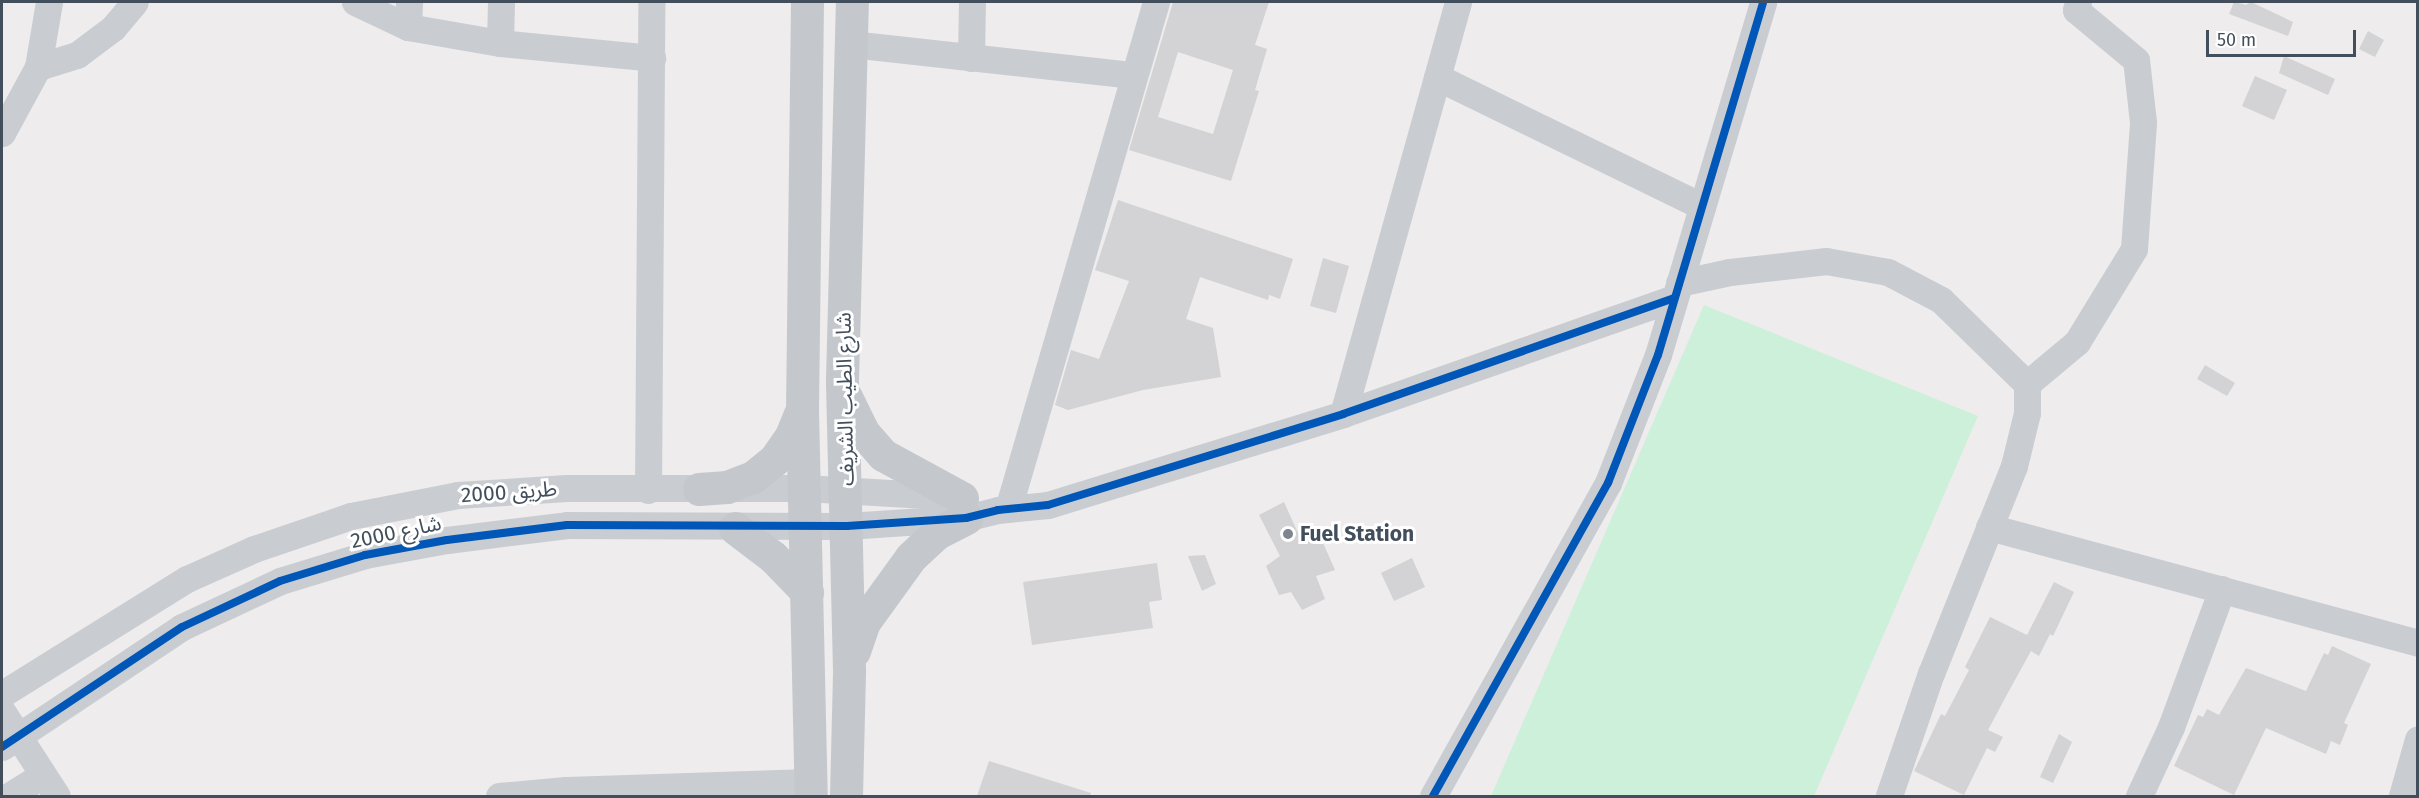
<!DOCTYPE html>
<meta charset="utf-8">
<style>
body{margin:0}
#map{position:relative;width:2419px;height:798px;overflow:hidden;background:#eeecec;font-family:"Fira Sans","Noto Sans Arabic",sans-serif}
div>[style]{position:absolute}
.green>*{inset:0;background:#cdf0db}
.building>*{inset:0;background:#d3d3d5}
.minor>*{height:27px;margin:-13.5px;padding:0 13.5px;transform-origin:13.5px;border-radius:13.5px;background:#c9cdd1}
.major>*{height:33px;margin:-16.5px;padding:0 16.5px;transform-origin:16.5px;border-radius:16.5px;background:#c4c8cd}
.cycleway>*{height:8px;margin:-4px;padding:0 4px;transform-origin:4px;border-radius:4px;background:#0057b8}
.dots>*{width:16px;height:16px;translate:-50% -50%;box-sizing:border-box;border:3px solid #fff;border-radius:50%}
span{translate:-50% -50%;white-space:nowrap;text-align:center;line-height:1.15;-webkit-text-stroke:6px #fff;paint-order:stroke}
.street-label{font-size:21px;color:#424e5b}
.poi-label{font-size:21px;color:#424e5b;font-weight:700}
.left{translate:0 -50%;text-align:left}
.frame{position:absolute;inset:0;border:3px solid #424e5b;pointer-events:none}
.scale{position:absolute;left:2206px;top:30px;width:150px;height:27px;box-sizing:border-box;border:3px solid #424e5b;border-top:0;padding-left:8px;font-size:18px;line-height:21px;white-space:nowrap;color:#424e5b;-webkit-text-stroke:4px #fff;paint-order:stroke}
</style>
<div id="map">
<div class="green">
<div style="clip-path:polygon(1704px 305px,1978px 416px,1814px 796px,1491px 796px)"></div>
</div>
<div class="building">
<div style="clip-path:polygon(evenodd,1173px 2px,1269px 2px,1255px 45px,1267px 49px,1255px 90px,1259px 91px,1231px 181px,1129px 150px,1173px 2px,1178px 52px,1233px 70px,1213px 134px,1158px 117px,1178px 52px)"></div>
<div style="clip-path:polygon(2234px 2px,2246px 5px,2251px 2px,2293px 22px,2288px 36px,2229px 14px)"></div>
<div style="clip-path:polygon(2368px 31px,2384px 40px,2375px 57px,2359px 49px)"></div>
<div style="clip-path:polygon(2284px 56px,2335px 79px,2328px 95px,2279px 73px)"></div>
<div style="clip-path:polygon(2255px 76px,2287px 90px,2274px 120px,2242px 106px)"></div>
<div style="clip-path:polygon(1118px 200px,1293px 259px,1280px 299px,1269px 295px,1268px 300px,1200px 277px,1186px 319px,1213px 328px,1221px 377px,1143px 390px,1068px 410px,1055px 405px,1071px 350px,1099px 359px,1129px 281px,1095px 270px)"></div>
<div style="clip-path:polygon(1323px 258px,1349px 266px,1336px 313px,1310px 306px)"></div>
<div style="clip-path:polygon(2205px 365px,2235px 383px,2227px 396px,2197px 379px)"></div>
<div style="clip-path:polygon(1284px 502px,1303px 544px,1320px 536px,1335px 570px,1316px 576px,1325px 599px,1302px 610px,1291px 592px,1279px 595px,1266px 566px,1280px 556px,1259px 515px)"></div>
<div style="clip-path:polygon(1205px 555px,1216px 584px,1202px 591px,1188px 556px)"></div>
<div style="clip-path:polygon(1412px 558px,1425px 587px,1394px 601px,1381px 573px)"></div>
<div style="clip-path:polygon(1157px 563px,1162px 600px,1149px 602px,1153px 628px,1032px 645px,1023px 582px)"></div>
<div style="clip-path:polygon(2054px 582px,2074px 592px,2053px 636px,2050px 634px,2039px 656px,2031px 651px,2010px 689px,1988px 730px,2003px 737px,1995px 752px,1987px 748px,1964px 795px,1914px 771px,1941px 714px,1945px 716px,1969px 670px,1965px 667px,1990px 617px,2027px 635px)"></div>
<div style="clip-path:polygon(2332px 646px,2371px 664px,2344px 723px,2348px 725px,2340px 745px,2331px 741px,2326px 754px,2266px 728px,2234px 795px,2174px 766px,2198px 715px,2203px 717px,2207px 709px,2219px 715px,2246px 668px,2306px 691px,2324px 653px,2328px 655px)"></div>
<div style="clip-path:polygon(2059px 734px,2072px 742px,2053px 783px,2040px 777px)"></div>
<div style="clip-path:polygon(989px 761px,1091px 793px,1090px 796px,977px 796px)"></div>
</div>
<div class="minor">
<div style="left:355px;top:2px;width:59px;rotate:25.3deg"></div>
<div style="left:409px;top:2px;width:25px;rotate:92deg"></div>
<div style="left:408px;top:27px;width:93px;rotate:9.9deg"></div>
<div style="left:501px;top:2px;width:41px;rotate:91.4deg"></div>
<div style="left:500px;top:43px;width:153px;rotate:5.6deg"></div>
<div style="left:851px;top:44px;width:284px;rotate:6.3deg"></div>
<div style="left:971px;top:58px;width:56px;rotate:-89deg"></div>
<div style="left:38px;top:67px;width:41px;rotate:-17.1deg"></div>
<div style="left:77px;top:55px;width:45px;rotate:-36.9deg"></div>
<div style="left:113px;top:28px;width:34px;rotate:-50deg"></div>
<div style="left:1437px;top:77px;width:295px;rotate:26deg"></div>
<div style="left:2px;top:133px;width:75px;rotate:-61.4deg"></div>
<div style="left:38px;top:67px;width:66px;rotate:-80.4deg"></div>
<div style="left:1679px;top:283px;width:52px;rotate:-12.2deg"></div>
<div style="left:1730px;top:272px;width:97px;rotate:-6.5deg"></div>
<div style="left:1826px;top:261px;width:63px;rotate:10.1deg"></div>
<div style="left:1888px;top:272px;width:60px;rotate:27.8deg"></div>
<div style="left:1941px;top:300px;width:120px;rotate:44.3deg"></div>
<div style="left:2027px;top:384px;width:29px;rotate:90deg"></div>
<div style="left:2027px;top:413px;width:55px;rotate:103.8deg"></div>
<div style="left:2014px;top:466px;width:223px;rotate:111.8deg"></div>
<div style="left:1931px;top:673px;width:130px;rotate:108.9deg"></div>
<div style="left:2027px;top:384px;width:65px;rotate:-40deg"></div>
<div style="left:2077px;top:342px;width:109px;rotate:-58.5deg"></div>
<div style="left:2134px;top:249px;width:127px;rotate:-85.9deg"></div>
<div style="left:2143px;top:122px;width:62px;rotate:-96.4deg"></div>
<div style="left:2136px;top:60px;width:78px;rotate:-140.2deg"></div>
<div style="left:2076px;top:10px;width:8px;rotate:-76deg"></div>
<div style="left:1343px;top:414px;width:428px;rotate:-74.4deg"></div>
<div style="left:648px;top:490px;width:488px;rotate:-89.6deg"></div>
<div style="left:1008px;top:509px;width:528px;rotate:-73.73deg"></div>
<div style="left:1989px;top:527px;width:444px;rotate:15.1deg"></div>
<div style="left:2px;top:694px;width:218px;rotate:-31.9deg"></div>
<div style="left:187px;top:579px;width:73px;rotate:-24.1deg"></div>
<div style="left:254px;top:549px;width:102px;rotate:-18.8deg"></div>
<div style="left:351px;top:516px;width:109px;rotate:-11.1deg"></div>
<div style="left:458px;top:495px;width:109px;rotate:-3.7deg"></div>
<div style="left:567px;top:488px;width:237px"></div>
<div style="left:804px;top:488px;width:154px;rotate:3.3deg"></div>
<div style="left:2px;top:711px;width:101px;rotate:57.1deg"></div>
<div style="left:2px;top:747px;width:216px;rotate:-33.7deg"></div>
<div style="left:182px;top:627px;width:108px;rotate:-25.1deg"></div>
<div style="left:280px;top:581px;width:89px;rotate:-17deg"></div>
<div style="left:365px;top:555px;width:83px;rotate:-10.4deg"></div>
<div style="left:447px;top:540px;width:121px;rotate:-7.1deg"></div>
<div style="left:567px;top:525px;width:280px;rotate:0.2deg"></div>
<div style="left:847px;top:526px;width:119px;rotate:-3.8deg"></div>
<div style="left:966px;top:518px;width:33px;rotate:-14deg"></div>
<div style="left:998px;top:510px;width:50px;rotate:-5.7deg"></div>
<div style="left:1048px;top:505px;width:309px;rotate:-17.1deg"></div>
<div style="left:1343px;top:414px;width:351px;rotate:-19.3deg"></div>
<div style="left:9px;top:796px;width:40px;rotate:-32deg"></div>
<div style="left:499px;top:796px;width:67px;rotate:-5.1deg"></div>
<div style="left:566px;top:790px;width:245px;rotate:-1.9deg"></div>
<div style="left:1433px;top:796px;width:359px;rotate:-60.8deg"></div>
<div style="left:1608px;top:483px;width:137px;rotate:-68.7deg"></div>
<div style="left:1658px;top:355px;width:368px;rotate:-73.4deg"></div>
<div style="left:2139px;top:796px;width:76px;rotate:-65.1deg"></div>
<div style="left:2171px;top:727px;width:147px;rotate:-69.7deg"></div>
<div style="left:2402px;top:796px;width:59px;rotate:-74.3deg"></div>
</div>
<div class="major">
<div style="left:807px;top:2px;width:408px;rotate:90.7deg"></div>
<div style="left:802px;top:410px;width:386px;rotate:88.7deg"></div>
<div style="left:846px;top:397px;width:39px;rotate:64deg"></div>
<div style="left:863px;top:432px;width:30px;rotate:49deg"></div>
<div style="left:883px;top:455px;width:90px;rotate:28.6deg"></div>
<div style="left:699px;top:489px;width:28px;rotate:-4deg"></div>
<div style="left:727px;top:487px;width:28px;rotate:-21deg"></div>
<div style="left:753px;top:477px;width:28px;rotate:-39deg"></div>
<div style="left:775px;top:459px;width:28px;rotate:-55deg"></div>
<div style="left:791px;top:436px;width:24px;rotate:-68deg"></div>
<div style="left:735px;top:528px;width:48px;rotate:37.3deg"></div>
<div style="left:773px;top:557px;width:49px;rotate:45.8deg"></div>
<div style="left:854px;top:651px;width:31px;rotate:-71deg"></div>
<div style="left:864px;top:622px;width:80px;rotate:-54.1deg"></div>
<div style="left:911px;top:557px;width:35px;rotate:-43deg"></div>
<div style="left:937px;top:533px;width:33px;rotate:-27deg"></div>
<div style="left:846px;top:796px;width:126px;rotate:-88.6deg"></div>
<div style="left:849px;top:670px;width:290px;rotate:-91.4deg"></div>
<div style="left:842px;top:380px;width:378px;rotate:-88.5deg"></div>
</div>
<div class="cycleway">
<div style="left:2px;top:747px;width:216px;rotate:-33.7deg"></div>
<div style="left:182px;top:627px;width:108px;rotate:-25.1deg"></div>
<div style="left:280px;top:581px;width:89px;rotate:-17deg"></div>
<div style="left:365px;top:555px;width:83px;rotate:-10.4deg"></div>
<div style="left:447px;top:540px;width:121px;rotate:-7.1deg"></div>
<div style="left:567px;top:525px;width:280px;rotate:0.2deg"></div>
<div style="left:847px;top:526px;width:119px;rotate:-3.8deg"></div>
<div style="left:966px;top:518px;width:33px;rotate:-14deg"></div>
<div style="left:998px;top:510px;width:50px;rotate:-5.7deg"></div>
<div style="left:1048px;top:505px;width:309px;rotate:-17.1deg"></div>
<div style="left:1343px;top:414px;width:351px;rotate:-19.3deg"></div>
<div style="left:1433px;top:796px;width:359px;rotate:-60.8deg"></div>
<div style="left:1608px;top:483px;width:137px;rotate:-68.7deg"></div>
<div style="left:1658px;top:355px;width:368px;rotate:-73.4deg"></div>
</div>
<div class="dots">
<div style="left:1288px;top:534px;background:#7e858e"></div>
</div>
<div class="street-label">
<span style="left:845px;top:399px;rotate:-91deg">شارع الطيب الشريف</span>
<span style="left:509px;top:492px;rotate:-4deg">طريق 2000</span>
<span style="left:396px;top:532px;rotate:-12deg">شارع 2000</span>
</div>
<div class="poi-label">
<span class="left" style="left:1300px;top:534px">Fuel Station</span>
</div>
<div class="frame"></div>
<div class="scale">50 m</div>
</div>
